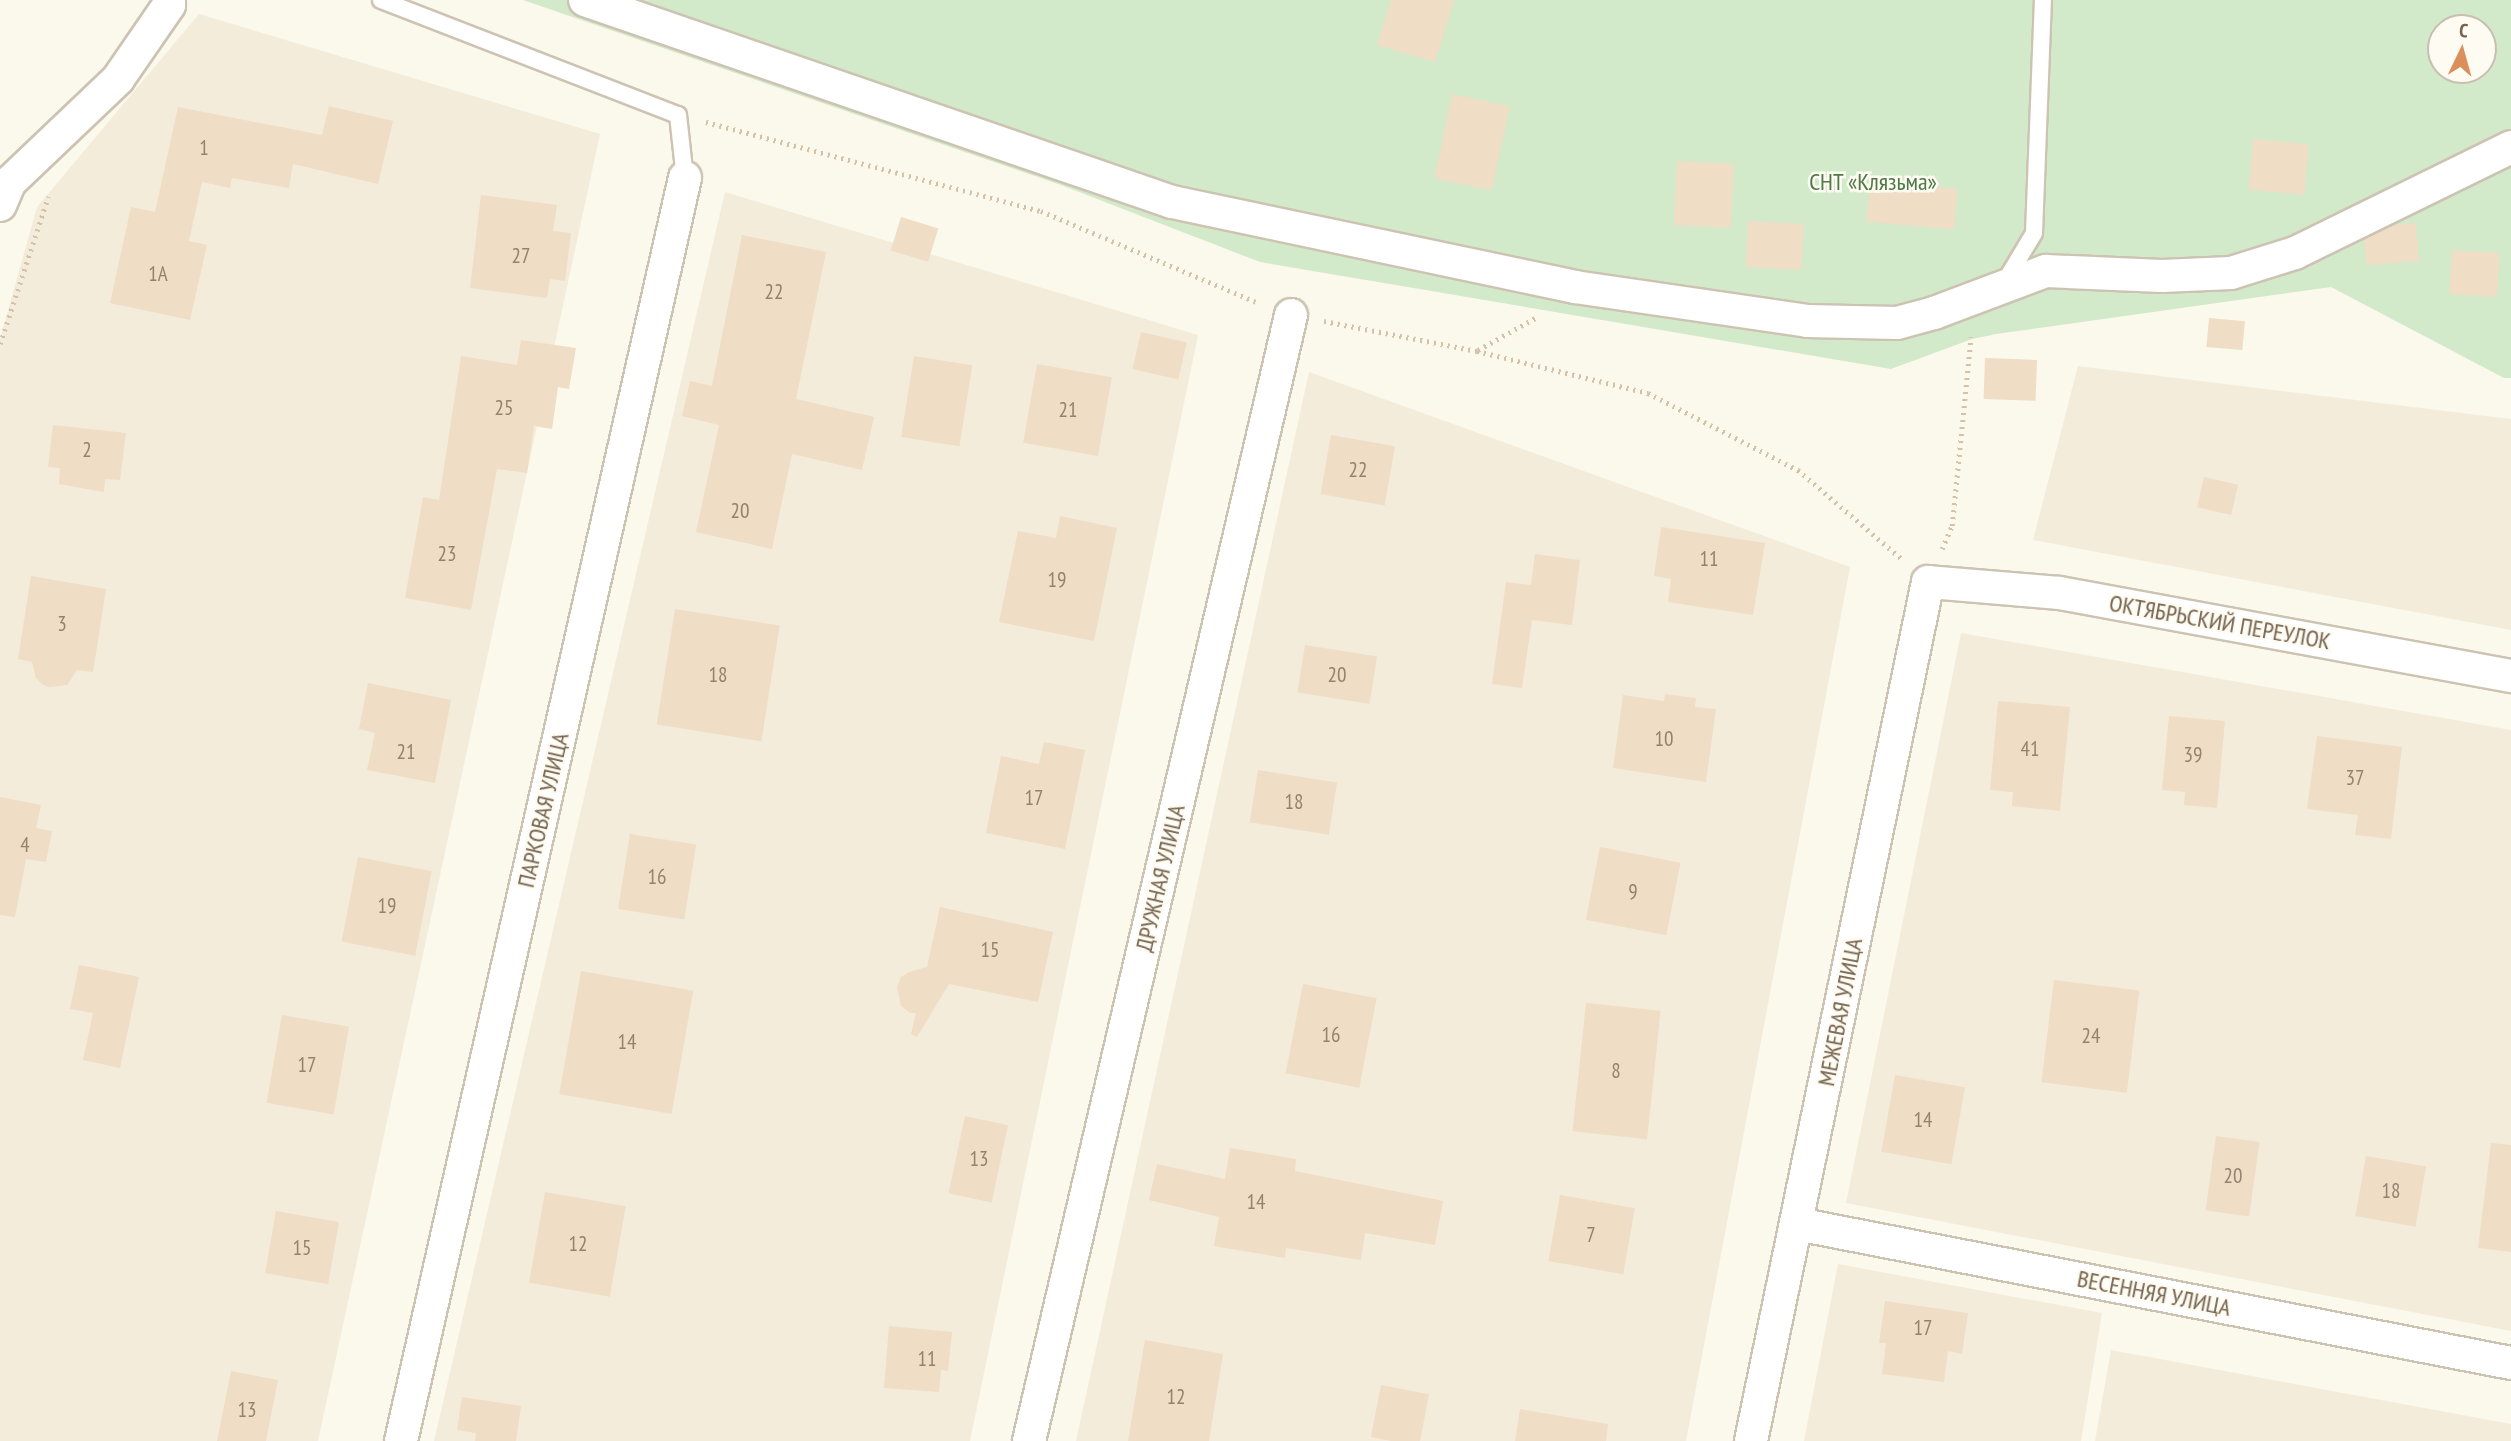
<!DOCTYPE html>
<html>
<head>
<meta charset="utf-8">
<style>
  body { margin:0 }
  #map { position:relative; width:2511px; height:1441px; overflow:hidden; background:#fbf8ec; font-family:"PT Sans Narrow",sans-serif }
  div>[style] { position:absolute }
  .residential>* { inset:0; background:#f3ecdb }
  .green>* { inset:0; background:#d2e9ca }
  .building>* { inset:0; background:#efddc5; transform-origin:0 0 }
  .path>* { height:4.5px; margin-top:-2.25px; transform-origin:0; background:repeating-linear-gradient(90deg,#d5c1a8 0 2px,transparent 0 7px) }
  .roads { filter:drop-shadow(2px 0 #cdc3b2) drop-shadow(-2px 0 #cdc3b2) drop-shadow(0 2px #cdc3b2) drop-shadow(0 -2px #cdc3b2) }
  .service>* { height:16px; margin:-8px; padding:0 8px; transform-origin:8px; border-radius:8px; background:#fff }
  .minor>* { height:32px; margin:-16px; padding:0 16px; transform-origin:16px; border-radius:16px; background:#fff }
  span { translate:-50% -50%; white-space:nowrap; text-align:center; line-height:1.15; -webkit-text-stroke:5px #fefbf2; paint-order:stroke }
  .number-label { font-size:21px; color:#94826d }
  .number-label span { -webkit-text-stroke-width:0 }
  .park-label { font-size:24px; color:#4e7a48 }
  .street-label { font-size:24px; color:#766450 }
  .north { position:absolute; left:2427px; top:14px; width:70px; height:70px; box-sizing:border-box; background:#fefbf2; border:2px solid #c8bfb1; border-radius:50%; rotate:5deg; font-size:19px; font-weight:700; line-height:28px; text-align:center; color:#766450 }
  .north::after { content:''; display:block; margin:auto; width:24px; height:32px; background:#dc8e5b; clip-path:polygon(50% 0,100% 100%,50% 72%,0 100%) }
</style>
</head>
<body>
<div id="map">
  <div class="residential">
    <i style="clip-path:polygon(199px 14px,600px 134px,318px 1441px,0 1441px,0 339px,37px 207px)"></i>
    <i style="clip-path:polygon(725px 192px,1198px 335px,970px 1441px,434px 1441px)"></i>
    <i style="clip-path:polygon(2078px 366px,2511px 419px,2511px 630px,2033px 540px)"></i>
    <i style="clip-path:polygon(1309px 372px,1850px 567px,1686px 1441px,1076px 1441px)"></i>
    <i style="clip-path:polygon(1961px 633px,2511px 730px,2511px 1331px,1846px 1203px)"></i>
    <i style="clip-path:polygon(1838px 1264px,2102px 1313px,2081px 1441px,1804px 1441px)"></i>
    <i style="clip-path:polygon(2111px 1350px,2511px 1424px,2511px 1441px,2095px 1441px)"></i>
  </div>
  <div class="green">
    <i style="clip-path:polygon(evenodd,523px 0,2511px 0,2511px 378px,2504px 378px,2331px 287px,1996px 334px,1972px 339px,1891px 369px,1260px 262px,1061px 185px,523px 0,2441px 28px,2483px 28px,2483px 70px,2441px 70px,2441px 28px)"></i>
  </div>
  <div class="building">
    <i style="clip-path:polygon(1391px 0,1454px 0,1435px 62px,1377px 45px)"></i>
    <i style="left:1452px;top:94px;width:59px;height:86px;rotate:12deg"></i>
    <i style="clip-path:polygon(329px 106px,393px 121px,378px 184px,293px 164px,289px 188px,232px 178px,230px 188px,202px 182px,189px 241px,207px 245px,190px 320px,110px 303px,131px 207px,155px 212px,178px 107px,322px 135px)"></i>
    <i style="left:2253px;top:139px;width:56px;height:51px;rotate:5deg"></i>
    <i style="left:1677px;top:161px;width:57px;height:64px;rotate:3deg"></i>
    <i style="left:1870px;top:181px;width:88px;height:41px;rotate:5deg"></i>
    <i style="clip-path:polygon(481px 195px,557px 205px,553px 231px,571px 233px,565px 281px,550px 279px,547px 298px,470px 288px)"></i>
    <i style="left:901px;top:217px;width:39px;height:35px;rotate:17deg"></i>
    <i style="left:1748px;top:221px;width:56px;height:46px;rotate:3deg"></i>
    <i style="clip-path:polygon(2416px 223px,2419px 261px,2366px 265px,2364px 240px,2393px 225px)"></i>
    <i style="clip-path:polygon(742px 235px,826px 252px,796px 399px,874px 417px,862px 470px,792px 454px,772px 549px,696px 532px,719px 425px,682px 416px,690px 381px,712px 386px)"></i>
    <i style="left:2452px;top:250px;width:48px;height:44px;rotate:4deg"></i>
    <i style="left:2209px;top:318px;width:36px;height:29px;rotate:5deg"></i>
    <i style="left:1141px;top:332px;width:47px;height:38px;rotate:13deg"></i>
    <i style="clip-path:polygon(521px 340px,576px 348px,569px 389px,558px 387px,552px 429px,534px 426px,527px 473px,497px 469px,471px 610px,405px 598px,423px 497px,439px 500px,461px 356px,517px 365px)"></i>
    <i style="left:914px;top:356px;width:59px;height:82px;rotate:9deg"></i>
    <i style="left:1985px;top:358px;width:52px;height:41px;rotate:2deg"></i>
    <i style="left:1037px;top:364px;width:76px;height:80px;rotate:10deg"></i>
    <i style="clip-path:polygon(53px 425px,126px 433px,120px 480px,105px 479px,104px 492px,59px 484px,60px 468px,48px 467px)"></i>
    <i style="left:1331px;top:435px;width:65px;height:60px;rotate:10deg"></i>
    <i style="left:2204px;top:477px;width:35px;height:31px;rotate:13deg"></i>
    <i style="clip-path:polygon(1060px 516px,1117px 528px,1094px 641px,999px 622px,1018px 531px,1056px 538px)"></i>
    <i style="clip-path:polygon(1661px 527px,1765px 543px,1753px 615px,1668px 602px,1671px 579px,1654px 576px)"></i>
    <i style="clip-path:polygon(1535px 554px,1580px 560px,1572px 625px,1532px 620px,1522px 688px,1492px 684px,1506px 582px,1531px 585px)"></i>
    <i style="clip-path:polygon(31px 576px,106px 589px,93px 672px,77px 670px,67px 685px,49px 687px,42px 684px,36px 678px,32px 662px,18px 659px)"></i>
    <i style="left:675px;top:609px;width:106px;height:117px;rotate:9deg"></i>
    <i style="left:1305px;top:645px;width:73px;height:48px;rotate:9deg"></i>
    <i style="clip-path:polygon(368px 683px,451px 700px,435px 783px,367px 770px,375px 733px,359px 729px)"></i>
    <i style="clip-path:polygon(1665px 694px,1696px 698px,1695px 707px,1716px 709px,1706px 782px,1613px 768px,1623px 695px,1664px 701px)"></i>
    <i style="clip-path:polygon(1998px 701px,2070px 707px,2060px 811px,2012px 806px,2013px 792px,1990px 790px)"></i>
    <i style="clip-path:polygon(2169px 716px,2225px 721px,2217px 808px,2184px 805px,2185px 792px,2162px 790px)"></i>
    <i style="clip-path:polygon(2317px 736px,2402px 747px,2391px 839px,2355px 835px,2358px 815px,2307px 809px)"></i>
    <i style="clip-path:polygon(1044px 742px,1085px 750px,1065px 849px,986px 833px,1001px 756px,1039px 764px)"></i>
    <i style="left:1258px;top:770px;width:80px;height:53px;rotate:9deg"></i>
    <i style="clip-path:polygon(0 797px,41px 805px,36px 828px,52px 831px,46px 862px,26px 859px,15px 917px,0 915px)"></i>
    <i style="left:630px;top:834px;width:67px;height:76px;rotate:9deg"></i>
    <i style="left:1600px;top:847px;width:82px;height:74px;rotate:11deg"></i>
    <i style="left:358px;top:857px;width:75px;height:86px;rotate:11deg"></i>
    <i style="clip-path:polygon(940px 907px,1053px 932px,1038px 1002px,949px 984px,917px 1037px,911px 1034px,916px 1013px,910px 1013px,901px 1006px,897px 987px,901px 977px,909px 972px,927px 967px)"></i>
    <i style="clip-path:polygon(79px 965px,139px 977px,120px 1068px,83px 1060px,93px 1013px,70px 1009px)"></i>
    <i style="left:581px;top:971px;width:114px;height:125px;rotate:10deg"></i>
    <i style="left:2054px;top:980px;width:86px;height:103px;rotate:7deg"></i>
    <i style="left:1303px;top:984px;width:75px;height:91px;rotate:11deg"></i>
    <i style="left:1586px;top:1003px;width:75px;height:129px;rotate:6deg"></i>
    <i style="left:282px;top:1015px;width:68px;height:89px;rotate:10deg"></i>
    <i style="left:1895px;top:1075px;width:71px;height:78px;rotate:10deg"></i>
    <i style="left:965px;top:1116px;width:44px;height:79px;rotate:12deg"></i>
    <i style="left:2216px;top:1136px;width:44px;height:75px;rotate:8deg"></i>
    <i style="clip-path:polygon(2491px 1143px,2511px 1145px,2511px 1252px,2478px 1248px)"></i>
    <i style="clip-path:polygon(1230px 1148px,1296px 1159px,1295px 1171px,1443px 1201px,1435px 1245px,1365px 1233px,1361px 1260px,1286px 1248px,1285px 1258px,1214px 1246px,1219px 1217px,1149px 1200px,1157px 1164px,1225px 1179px)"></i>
    <i style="left:2366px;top:1156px;width:61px;height:61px;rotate:10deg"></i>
    <i style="left:545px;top:1192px;width:82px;height:92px;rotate:10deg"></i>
    <i style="left:1560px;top:1195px;width:76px;height:67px;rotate:10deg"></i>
    <i style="left:276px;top:1211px;width:64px;height:63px;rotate:10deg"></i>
    <i style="clip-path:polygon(1885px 1301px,1968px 1313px,1962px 1354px,1948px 1351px,1944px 1382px,1882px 1374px,1886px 1343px,1879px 1343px)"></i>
    <i style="clip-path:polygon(889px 1326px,952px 1332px,948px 1371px,941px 1370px,939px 1392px,884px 1388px)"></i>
    <i style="clip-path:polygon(1145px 1340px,1223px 1354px,1209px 1441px,1128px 1441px)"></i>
    <i style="clip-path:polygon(231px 1371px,278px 1380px,266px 1441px,217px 1441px)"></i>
    <i style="left:1381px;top:1385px;width:49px;height:53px;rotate:11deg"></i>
    <i style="clip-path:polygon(462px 1397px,521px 1406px,516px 1441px,475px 1441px,476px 1433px,457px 1430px)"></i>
    <i style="clip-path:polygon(1520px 1409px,1608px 1424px,1606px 1441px,1515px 1441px)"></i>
  </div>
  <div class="path">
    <i style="left:706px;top:122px;width:347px;rotate:14.9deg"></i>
    <i style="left:1041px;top:211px;width:237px;rotate:22.9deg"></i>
    <i style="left:1324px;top:321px;width:156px;rotate:11.1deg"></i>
    <i style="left:1477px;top:351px;width:176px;rotate:13.8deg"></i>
    <i style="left:1648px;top:393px;width:169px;rotate:27.2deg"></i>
    <i style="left:1798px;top:470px;width:138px;rotate:40.6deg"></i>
    <i style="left:0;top:344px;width:155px;rotate:-71.9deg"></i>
    <i style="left:1478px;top:350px;width:68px;rotate:-29.2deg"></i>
    <i style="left:1942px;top:549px;width:25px;rotate:-67deg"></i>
    <i style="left:1952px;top:526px;width:190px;rotate:-84.3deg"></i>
  </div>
  <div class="roads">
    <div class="service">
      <i style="left:381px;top:0;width:318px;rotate:21.2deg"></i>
      <i style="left:678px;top:115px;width:63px;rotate:83.7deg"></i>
      <i style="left:2004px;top:283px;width:58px;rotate:-59deg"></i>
      <i style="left:2034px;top:233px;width:233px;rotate:-87.8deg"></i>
    </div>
    <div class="minor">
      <i style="left:585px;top:0;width:621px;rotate:18.99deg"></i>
      <i style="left:1172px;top:202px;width:412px;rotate:11.9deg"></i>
      <i style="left:1575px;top:287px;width:234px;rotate:8.3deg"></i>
      <i style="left:1807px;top:321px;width:90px;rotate:1.3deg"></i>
      <i style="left:1897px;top:323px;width:38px;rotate:-15deg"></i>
      <i style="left:1934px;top:313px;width:120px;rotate:-20.6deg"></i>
      <i style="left:2046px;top:271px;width:116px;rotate:2.5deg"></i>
      <i style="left:2162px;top:276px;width:69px;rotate:-2.5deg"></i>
      <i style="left:2231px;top:273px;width:67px;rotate:-17.4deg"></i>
      <i style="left:2295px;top:253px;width:241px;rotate:-26.1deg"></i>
      <i style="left:0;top:205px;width:25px;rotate:-67deg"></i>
      <i style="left:10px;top:182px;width:149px;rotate:-43.6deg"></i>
      <i style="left:118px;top:79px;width:90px;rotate:-55.4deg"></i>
      <i style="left:169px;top:5px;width:5px;rotate:-90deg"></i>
      <i style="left:1797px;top:1224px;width:727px;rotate:11.02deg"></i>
      <i style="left:401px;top:1441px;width:1295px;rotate:-77.33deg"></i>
      <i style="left:1029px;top:1441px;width:1156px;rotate:-76.9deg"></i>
      <i style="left:1751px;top:1441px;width:877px;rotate:-78.36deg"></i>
      <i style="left:1928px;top:582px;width:131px;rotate:4.8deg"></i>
      <i style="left:2059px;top:593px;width:460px;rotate:10.4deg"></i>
    </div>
  </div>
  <div class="number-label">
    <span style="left:204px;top:148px">1</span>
    <span style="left:521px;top:256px">27</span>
    <span style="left:158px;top:274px">1А</span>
    <span style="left:774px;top:292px">22</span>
    <span style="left:504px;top:408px">25</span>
    <span style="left:1068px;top:410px">21</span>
    <span style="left:87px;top:450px">2</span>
    <span style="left:1358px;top:470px">22</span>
    <span style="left:740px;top:511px">20</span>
    <span style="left:447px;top:554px">23</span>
    <span style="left:1709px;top:559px">11</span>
    <span style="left:1057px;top:580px">19</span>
    <span style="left:62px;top:624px">3</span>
    <span style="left:718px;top:675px">18</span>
    <span style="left:1337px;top:675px">20</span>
    <span style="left:1664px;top:739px">10</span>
    <span style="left:2030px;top:749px">41</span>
    <span style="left:406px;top:752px">21</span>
    <span style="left:2193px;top:755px">39</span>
    <span style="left:2355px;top:778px">37</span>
    <span style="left:1034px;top:798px">17</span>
    <span style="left:1294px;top:802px">18</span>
    <span style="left:25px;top:845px">4</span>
    <span style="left:657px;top:877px">16</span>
    <span style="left:1633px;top:892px">9</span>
    <span style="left:387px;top:906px">19</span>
    <span style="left:990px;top:950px">15</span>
    <span style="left:1331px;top:1035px">16</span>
    <span style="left:2091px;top:1036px">24</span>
    <span style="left:627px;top:1042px">14</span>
    <span style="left:307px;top:1065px">17</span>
    <span style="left:1616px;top:1071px">8</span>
    <span style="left:1923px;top:1120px">14</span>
    <span style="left:979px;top:1159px">13</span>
    <span style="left:2233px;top:1176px">20</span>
    <span style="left:2391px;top:1191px">18</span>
    <span style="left:1256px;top:1202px">14</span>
    <span style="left:1591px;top:1235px">7</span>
    <span style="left:578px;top:1244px">12</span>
    <span style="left:302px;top:1248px">15</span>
    <span style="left:1923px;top:1328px">17</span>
    <span style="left:927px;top:1359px">11</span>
    <span style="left:1176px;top:1397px">12</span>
    <span style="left:247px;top:1410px">13</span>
  </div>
  <div class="park-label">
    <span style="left:1873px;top:182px">СНТ «Клязьма»</span>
  </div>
  <div class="street-label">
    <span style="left:2220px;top:622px;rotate:10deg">ОКТЯБРЬСКИЙ ПЕРЕУЛОК</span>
    <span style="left:543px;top:810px;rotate:-77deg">ПАРКОВАЯ УЛИЦА</span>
    <span style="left:1160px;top:878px;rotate:-77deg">ДРУЖНАЯ УЛИЦА</span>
    <span style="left:1840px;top:1012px;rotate:-79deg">МЕЖЕВАЯ УЛИЦА</span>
    <span style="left:2154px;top:1293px;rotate:11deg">ВЕСЕННЯЯ УЛИЦА</span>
  </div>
  <div class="north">С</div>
</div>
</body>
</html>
